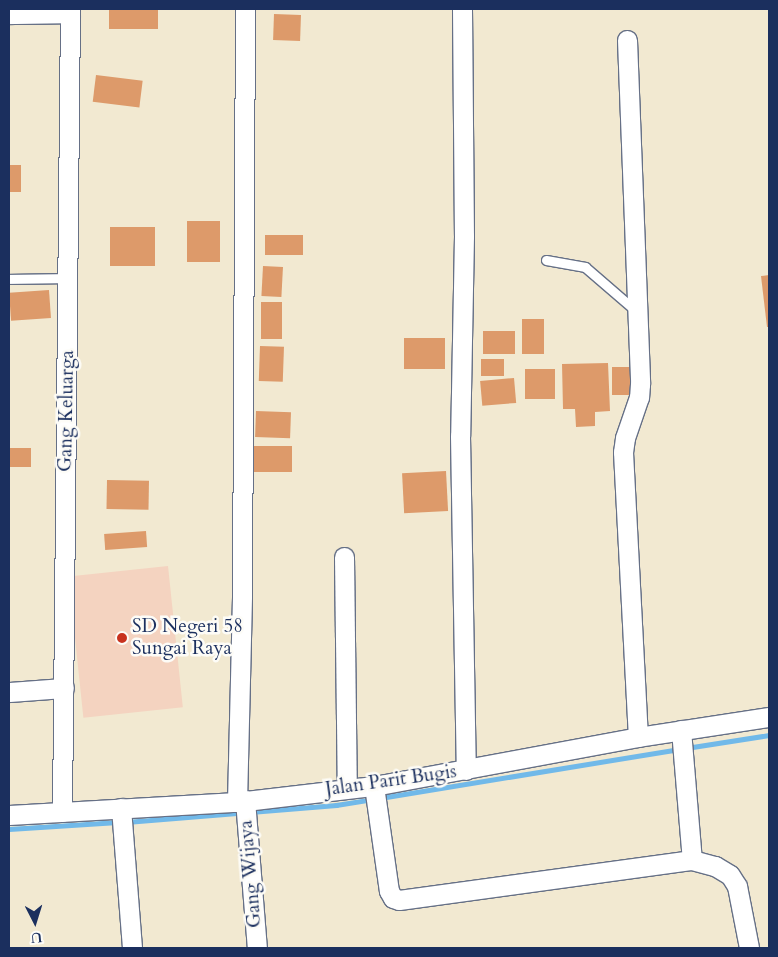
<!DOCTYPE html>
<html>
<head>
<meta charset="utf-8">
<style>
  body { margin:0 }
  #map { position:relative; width:778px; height:957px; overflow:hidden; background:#f2e9d1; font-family:Cardo,serif }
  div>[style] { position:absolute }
  .built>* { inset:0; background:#f4d3c0; transform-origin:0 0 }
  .stream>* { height:5px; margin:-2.5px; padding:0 2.5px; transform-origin:2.5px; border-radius:2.5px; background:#71b9e9 }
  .building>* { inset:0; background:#dd9a6a; transform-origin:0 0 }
  .roads { filter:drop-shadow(1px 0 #667086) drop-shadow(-1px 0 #667086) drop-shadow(0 1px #667086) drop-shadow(0 -1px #667086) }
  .lane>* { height:9px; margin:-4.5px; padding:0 4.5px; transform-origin:4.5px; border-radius:4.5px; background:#fff }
  .street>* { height:19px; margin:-9.5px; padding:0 9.5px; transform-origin:9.5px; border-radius:9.5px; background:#fff }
  .dots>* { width:14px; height:14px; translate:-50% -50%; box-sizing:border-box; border:2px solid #fdfcf7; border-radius:50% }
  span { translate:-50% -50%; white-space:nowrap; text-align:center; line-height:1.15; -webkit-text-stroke:5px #fdfcf7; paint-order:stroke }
  .street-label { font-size:19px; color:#1b2f5e }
  .poi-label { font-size:19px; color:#1b2f5e }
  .left { translate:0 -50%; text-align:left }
  .frame { position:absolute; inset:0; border:10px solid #1b2f5e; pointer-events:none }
  .north { position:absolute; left:10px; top:897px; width:50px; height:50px; -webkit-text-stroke:4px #fdfcf7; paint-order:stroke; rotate:175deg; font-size:14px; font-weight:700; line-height:20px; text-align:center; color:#1b2f5e }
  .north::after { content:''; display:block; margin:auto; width:18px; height:22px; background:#1b2f5e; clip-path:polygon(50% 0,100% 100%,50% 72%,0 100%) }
</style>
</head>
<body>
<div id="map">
  <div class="built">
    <i style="left:168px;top:566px;width:142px;height:100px;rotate:84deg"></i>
  </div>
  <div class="stream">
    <i style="left:686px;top:748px;width:84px;rotate:-8.9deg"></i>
    <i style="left:380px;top:798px;width:302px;rotate:-9.3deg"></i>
    <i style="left:126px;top:822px;width:211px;rotate:-4.6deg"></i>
    <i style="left:336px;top:805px;width:36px;rotate:-9deg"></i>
    <i style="left:9px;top:829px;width:109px;rotate:-3.7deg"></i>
  </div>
  <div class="building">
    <i style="left:109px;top:9px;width:49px;height:20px"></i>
    <i style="left:274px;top:14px;width:27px;height:26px;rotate:2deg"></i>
    <i style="left:96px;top:75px;width:47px;height:27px;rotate:7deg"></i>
    <i style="left:9px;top:165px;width:12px;height:27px"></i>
    <i style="left:187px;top:221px;width:33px;height:41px"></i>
    <i style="left:155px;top:227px;width:39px;height:45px;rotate:90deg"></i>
    <i style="left:265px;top:235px;width:38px;height:20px"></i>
    <i style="left:263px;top:266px;width:20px;height:30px;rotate:3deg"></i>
    <i style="clip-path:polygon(769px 275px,769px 327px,767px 327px,761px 276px)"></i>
    <i style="left:49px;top:290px;width:28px;height:40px;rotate:86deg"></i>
    <i style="left:261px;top:302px;width:21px;height:37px"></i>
    <i style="left:522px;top:319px;width:22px;height:35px"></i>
    <i style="left:483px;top:331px;width:32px;height:23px"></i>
    <i style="left:404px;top:338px;width:41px;height:31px"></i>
    <i style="left:260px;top:346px;width:24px;height:35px;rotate:2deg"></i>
    <i style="left:504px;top:359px;width:17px;height:23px;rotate:90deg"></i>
    <i style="clip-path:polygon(608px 363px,610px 411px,595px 412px,595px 426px,576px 427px,575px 409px,563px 409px,562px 364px)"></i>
    <i style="left:612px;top:367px;width:21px;height:28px"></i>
    <i style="left:525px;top:369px;width:30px;height:30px"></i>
    <i style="left:514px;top:378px;width:25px;height:34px;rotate:85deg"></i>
    <i style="left:256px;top:411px;width:35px;height:26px;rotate:2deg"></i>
    <i style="left:251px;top:446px;width:41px;height:26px"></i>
    <i style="left:31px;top:448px;width:19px;height:21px;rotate:90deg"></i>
    <i style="left:446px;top:471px;width:40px;height:44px;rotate:87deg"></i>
    <i style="left:107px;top:480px;width:42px;height:29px;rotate:1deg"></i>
    <i style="left:146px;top:531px;width:16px;height:42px;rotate:86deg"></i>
  </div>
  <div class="roads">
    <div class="lane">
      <i style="left:546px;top:260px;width:40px;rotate:10deg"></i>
      <i style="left:585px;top:267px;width:66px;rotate:40.7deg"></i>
      <i style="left:9px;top:279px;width:59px;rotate:-1deg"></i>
    </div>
    <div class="street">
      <i style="left:462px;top:9px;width:227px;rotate:89.5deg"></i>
      <i style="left:464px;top:236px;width:200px;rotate:91.1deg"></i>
      <i style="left:460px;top:436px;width:334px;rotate:89deg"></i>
      <i style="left:9px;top:14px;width:61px;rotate:-0.9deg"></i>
      <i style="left:627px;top:40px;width:344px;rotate:87.8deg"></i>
      <i style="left:640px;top:384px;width:13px;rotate:94deg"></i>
      <i style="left:639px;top:397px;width:43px;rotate:108.9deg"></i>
      <i style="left:625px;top:438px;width:14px;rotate:98deg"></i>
      <i style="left:623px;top:452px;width:285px;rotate:87deg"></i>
      <i style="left:344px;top:557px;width:231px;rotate:89.3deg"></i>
      <i style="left:9px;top:692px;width:55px;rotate:-4.2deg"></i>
      <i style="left:681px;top:730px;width:130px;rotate:85.2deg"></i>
      <i style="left:374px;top:786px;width:106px;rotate:81.9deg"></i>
      <i style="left:389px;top:891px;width:8px;rotate:60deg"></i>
      <i style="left:393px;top:898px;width:6px;rotate:18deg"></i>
      <i style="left:399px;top:900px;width:296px;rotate:-7.8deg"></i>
      <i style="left:692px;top:860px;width:24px;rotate:15deg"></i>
      <i style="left:715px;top:866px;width:17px;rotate:31deg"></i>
      <i style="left:730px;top:875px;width:13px;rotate:58deg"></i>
      <i style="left:737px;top:886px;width:63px;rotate:79deg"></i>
      <i style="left:245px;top:800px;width:148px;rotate:85.4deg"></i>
      <i style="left:237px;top:802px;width:206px;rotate:-88.6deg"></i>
      <i style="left:242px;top:596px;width:587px;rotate:-89.71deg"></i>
      <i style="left:121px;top:808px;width:140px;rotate:85.5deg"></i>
      <i style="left:62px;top:812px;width:803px;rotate:-89.43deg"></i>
      <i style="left:9px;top:815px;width:228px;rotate:-3.3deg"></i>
      <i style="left:237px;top:802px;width:138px;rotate:-6.7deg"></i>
      <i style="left:374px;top:786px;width:269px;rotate:-10.5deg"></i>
      <i style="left:638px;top:737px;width:133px;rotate:-8.7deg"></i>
    </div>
  </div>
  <div class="dots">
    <i style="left:122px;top:638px;background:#c8321e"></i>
  </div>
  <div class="street-label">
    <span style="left:67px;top:411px;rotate:-89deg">Gang Keluarga</span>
    <span style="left:391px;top:781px;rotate:-8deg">Jalan Parit Bugis</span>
    <span style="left:251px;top:874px;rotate:-95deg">Gang Wijaya</span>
  </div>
  <div class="poi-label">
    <span class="left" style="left:132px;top:638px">SD Negeri 58<br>Sungai Raya</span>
  </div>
  <div class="frame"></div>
  <div class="north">U</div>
</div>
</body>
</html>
